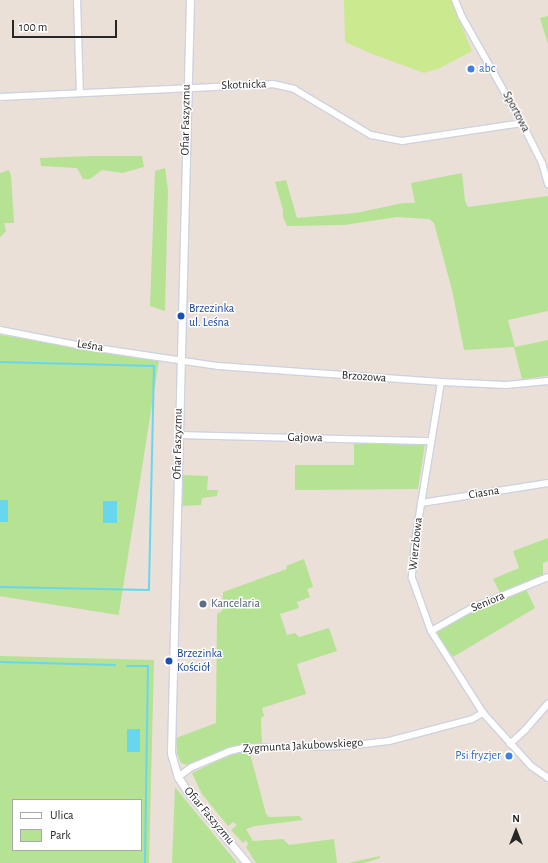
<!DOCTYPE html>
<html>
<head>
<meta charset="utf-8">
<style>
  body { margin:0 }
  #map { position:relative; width:548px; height:863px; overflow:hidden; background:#eae0d8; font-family:"Alegreya Sans",sans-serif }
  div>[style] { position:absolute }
  .green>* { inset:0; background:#b5e293; transform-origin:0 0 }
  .pitch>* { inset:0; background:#cbe98e }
  .water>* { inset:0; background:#68d7ee; transform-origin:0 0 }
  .stream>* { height:2px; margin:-1px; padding:0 1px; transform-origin:1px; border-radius:1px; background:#68d7ee }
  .roads { filter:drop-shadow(1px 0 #cdd2e0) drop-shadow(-1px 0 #cdd2e0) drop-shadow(0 1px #cdd2e0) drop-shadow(0 -1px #cdd2e0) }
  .minor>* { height:6px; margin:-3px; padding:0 3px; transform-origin:3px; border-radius:3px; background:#fff }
  .tertiary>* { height:7px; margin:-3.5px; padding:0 3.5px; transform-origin:3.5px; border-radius:3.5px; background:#fff }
  .dots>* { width:11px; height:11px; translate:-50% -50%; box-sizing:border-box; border:2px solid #fff; border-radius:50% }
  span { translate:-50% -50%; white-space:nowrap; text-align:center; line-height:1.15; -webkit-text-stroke:3px #fff; paint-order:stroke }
  .shop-label { font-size:12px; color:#366cbe }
  .left { translate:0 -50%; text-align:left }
  .right { translate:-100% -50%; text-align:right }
  .street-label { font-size:12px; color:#272727 }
  .transit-label { font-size:12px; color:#164399 }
  .service-label { font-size:12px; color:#4e5e75 }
  .legend { position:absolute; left:12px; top:799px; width:130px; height:52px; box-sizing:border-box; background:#fff; border:1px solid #a9a9a9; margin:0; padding:5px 7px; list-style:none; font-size:12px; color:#272727 }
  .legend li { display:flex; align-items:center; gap:8px; height:20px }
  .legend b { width:20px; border:1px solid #a9a9a9 }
  .north { position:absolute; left:496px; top:811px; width:40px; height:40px; -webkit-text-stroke:3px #fff; paint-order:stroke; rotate:0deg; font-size:11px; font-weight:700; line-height:16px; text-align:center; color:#272727 }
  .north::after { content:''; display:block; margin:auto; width:14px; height:18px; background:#272727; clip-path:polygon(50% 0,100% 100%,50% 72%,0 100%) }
  .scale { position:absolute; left:12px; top:20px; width:105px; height:18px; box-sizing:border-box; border:2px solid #272727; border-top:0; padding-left:5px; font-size:12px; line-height:14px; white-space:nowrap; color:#272727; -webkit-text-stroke:3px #fff; paint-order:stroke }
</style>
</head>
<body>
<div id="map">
  <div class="green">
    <i style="clip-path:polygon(548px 16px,548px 44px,540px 18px)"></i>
    <i style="clip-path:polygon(91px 156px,142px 156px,144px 167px,122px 173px,102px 170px,90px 179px,83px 179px,77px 168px,41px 166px,40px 158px)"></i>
    <i style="clip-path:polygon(165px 168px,168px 190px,165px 311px,150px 306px,155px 171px)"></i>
    <i style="clip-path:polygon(9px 170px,11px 176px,14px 223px,4px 223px,6px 231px,0 237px,0 173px)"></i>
    <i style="clip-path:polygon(462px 173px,465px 201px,468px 207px,548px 196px,548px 311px,508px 320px,515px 347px,548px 340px,548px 376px,522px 379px,514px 347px,464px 350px,452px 290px,434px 223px,429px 219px,397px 217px,344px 225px,287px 226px,283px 217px,283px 210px,275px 182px,286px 180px,297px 218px,308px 217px,356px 213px,403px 203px,415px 203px,411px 183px)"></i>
    <i style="left:0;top:335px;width:161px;height:258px;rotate:9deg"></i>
    <i style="clip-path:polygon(354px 442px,425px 444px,418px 489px,295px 490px,295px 465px,354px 465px)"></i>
    <i style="clip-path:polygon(183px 475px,208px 476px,207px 490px,218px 490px,217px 496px,202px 498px,201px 505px,182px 506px)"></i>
    <i style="clip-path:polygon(548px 538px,548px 561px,543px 563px,543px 577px,500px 593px,493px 579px,519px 568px,513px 551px)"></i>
    <i style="clip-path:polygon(304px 559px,313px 587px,307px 589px,310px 597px,297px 602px,299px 608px,280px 614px,287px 635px,295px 633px,299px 637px,329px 628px,337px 651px,297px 664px,306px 694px,262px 708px,264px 716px,261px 718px,261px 724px,262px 744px,250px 746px,190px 766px,181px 763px,177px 753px,176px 738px,216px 723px,217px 614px,222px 611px,223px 592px,287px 569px,286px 566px)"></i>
    <i style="clip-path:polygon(526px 589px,535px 608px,453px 657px,436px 635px,439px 630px,468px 613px)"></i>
    <i style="clip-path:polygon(evenodd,0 656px,154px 660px,149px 863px,0 863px,0 656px,13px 800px,141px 800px,141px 850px,13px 850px,13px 800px)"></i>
    <i style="clip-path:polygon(249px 750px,266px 814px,269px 817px,299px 816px,303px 820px,255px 826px,246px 829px,253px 841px,283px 839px,289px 845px,334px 839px,337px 863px,256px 863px,246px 847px,248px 844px,246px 840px,243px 843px,231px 830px,237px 825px,233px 822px,228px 826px,202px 794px,192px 773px,230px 755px)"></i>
    <i style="clip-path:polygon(175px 787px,237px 863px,172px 863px)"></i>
    <i style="clip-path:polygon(380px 856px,380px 858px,364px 863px,348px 863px)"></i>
  </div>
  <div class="pitch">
    <i style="clip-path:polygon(344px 0,451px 0,472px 51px,440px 68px,424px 73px,370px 53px,345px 42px)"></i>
  </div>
  <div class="water">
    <i style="left:0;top:500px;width:8px;height:22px"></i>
    <i style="left:103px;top:501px;width:14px;height:22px"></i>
    <i style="left:127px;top:729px;width:13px;height:23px"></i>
  </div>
  <div class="stream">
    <i style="left:0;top:362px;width:154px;rotate:1.5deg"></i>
    <i style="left:154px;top:366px;width:224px;rotate:91.3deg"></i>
    <i style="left:149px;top:590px;width:149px;rotate:-178.8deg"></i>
    <i style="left:0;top:662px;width:115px;rotate:1.5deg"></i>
    <i style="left:127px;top:666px;width:21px"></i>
    <i style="left:148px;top:666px;width:197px;rotate:90.9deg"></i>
  </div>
  <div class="roads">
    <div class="minor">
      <i style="left:77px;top:0;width:93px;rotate:88.2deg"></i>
      <i style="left:455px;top:0;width:18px;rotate:68deg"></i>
      <i style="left:462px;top:17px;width:122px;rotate:60.5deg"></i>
      <i style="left:522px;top:123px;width:45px;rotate:63.4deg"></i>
      <i style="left:542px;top:163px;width:22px;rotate:74deg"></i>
      <i style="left:0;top:97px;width:273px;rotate:-2.7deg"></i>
      <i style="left:273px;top:84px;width:22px;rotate:13deg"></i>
      <i style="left:294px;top:89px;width:90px;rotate:30.9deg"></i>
      <i style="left:371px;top:135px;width:32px;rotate:11deg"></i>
      <i style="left:402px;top:141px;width:121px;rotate:-8.5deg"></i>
      <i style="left:0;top:330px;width:78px;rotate:11deg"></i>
      <i style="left:77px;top:345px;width:143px;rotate:8.5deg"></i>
      <i style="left:218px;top:366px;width:224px;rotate:4.1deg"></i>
      <i style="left:441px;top:382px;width:65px;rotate:2.6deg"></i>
      <i style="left:506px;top:385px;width:42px;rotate:-5.4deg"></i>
      <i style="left:441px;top:382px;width:160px;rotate:99.3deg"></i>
      <i style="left:415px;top:540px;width:38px;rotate:95deg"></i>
      <i style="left:412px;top:578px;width:56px;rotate:70.3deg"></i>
      <i style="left:431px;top:631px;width:97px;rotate:57.6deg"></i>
      <i style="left:483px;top:713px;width:72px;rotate:47.8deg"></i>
      <i style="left:531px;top:766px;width:21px;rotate:35deg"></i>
      <i style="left:179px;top:435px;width:252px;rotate:1.4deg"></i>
      <i style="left:421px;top:503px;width:129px;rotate:-8.9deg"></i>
      <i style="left:431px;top:631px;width:45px;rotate:-29.4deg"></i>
      <i style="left:470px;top:609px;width:84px;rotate:-22.3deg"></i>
      <i style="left:510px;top:744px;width:21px;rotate:-43deg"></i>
      <i style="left:525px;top:730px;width:35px;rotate:-49deg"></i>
      <i style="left:178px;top:777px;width:17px;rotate:-36deg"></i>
      <i style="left:192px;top:767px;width:41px;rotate:-22.8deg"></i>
      <i style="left:230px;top:751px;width:13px;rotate:-13deg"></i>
      <i style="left:243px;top:748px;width:104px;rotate:-1.1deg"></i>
      <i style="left:347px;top:746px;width:42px;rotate:-6.8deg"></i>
      <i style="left:389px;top:741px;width:86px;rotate:-14.8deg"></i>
      <i style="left:472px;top:719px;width:13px;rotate:-29deg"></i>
    </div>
    <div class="tertiary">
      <i style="left:190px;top:0;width:753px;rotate:91.45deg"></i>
      <i style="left:171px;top:753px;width:25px;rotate:74deg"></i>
      <i style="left:178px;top:777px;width:17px;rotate:57deg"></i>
      <i style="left:187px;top:791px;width:94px;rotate:50.2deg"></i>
    </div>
  </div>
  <div class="dots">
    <i style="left:471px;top:69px;background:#3f7fe0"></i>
    <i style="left:181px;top:316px;background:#1a4fb4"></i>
    <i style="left:203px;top:604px;background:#5c6f8a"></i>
    <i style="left:169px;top:661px;background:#1a4fb4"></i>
    <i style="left:509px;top:756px;background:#3f7fe0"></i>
  </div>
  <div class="shop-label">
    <span class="left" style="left:479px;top:69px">abc</span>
    <span class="right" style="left:501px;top:756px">Psi fryzjer</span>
  </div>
  <div class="street-label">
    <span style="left:244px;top:85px;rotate:-2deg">Skotnicka</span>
    <span style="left:516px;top:112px;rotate:62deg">Sportowa</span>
    <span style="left:186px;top:120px;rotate:-89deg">Ofiar Faszyzmu</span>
    <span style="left:90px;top:346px;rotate:9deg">Leśna</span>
    <span style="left:364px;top:377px;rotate:4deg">Brzozowa</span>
    <span style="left:305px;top:438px;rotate:1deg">Gajowa</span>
    <span style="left:178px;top:444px;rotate:-89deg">Ofiar Faszyzmu</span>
    <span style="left:484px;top:493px;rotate:-9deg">Ciasna</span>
    <span style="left:416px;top:544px;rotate:-84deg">Wierzbowa</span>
    <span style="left:488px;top:602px;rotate:-23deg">Seniora</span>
    <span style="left:303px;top:746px;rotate:-3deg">Zygmunta Jakubowskiego</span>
    <span style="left:209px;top:816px;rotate:50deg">Ofiar Faszyzmu</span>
  </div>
  <div class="transit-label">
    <span class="left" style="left:189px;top:316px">Brzezinka<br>ul. Leśna</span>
    <span class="left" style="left:177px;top:661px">Brzezinka<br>Kościół</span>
  </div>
  <div class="service-label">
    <span class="left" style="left:211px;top:604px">Kancelaria</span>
  </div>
  <ul class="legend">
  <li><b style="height:5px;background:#fff"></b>Ulica</li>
  <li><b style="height:11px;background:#b5e293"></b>Park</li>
  </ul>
  <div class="north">N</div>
  <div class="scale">100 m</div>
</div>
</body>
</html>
